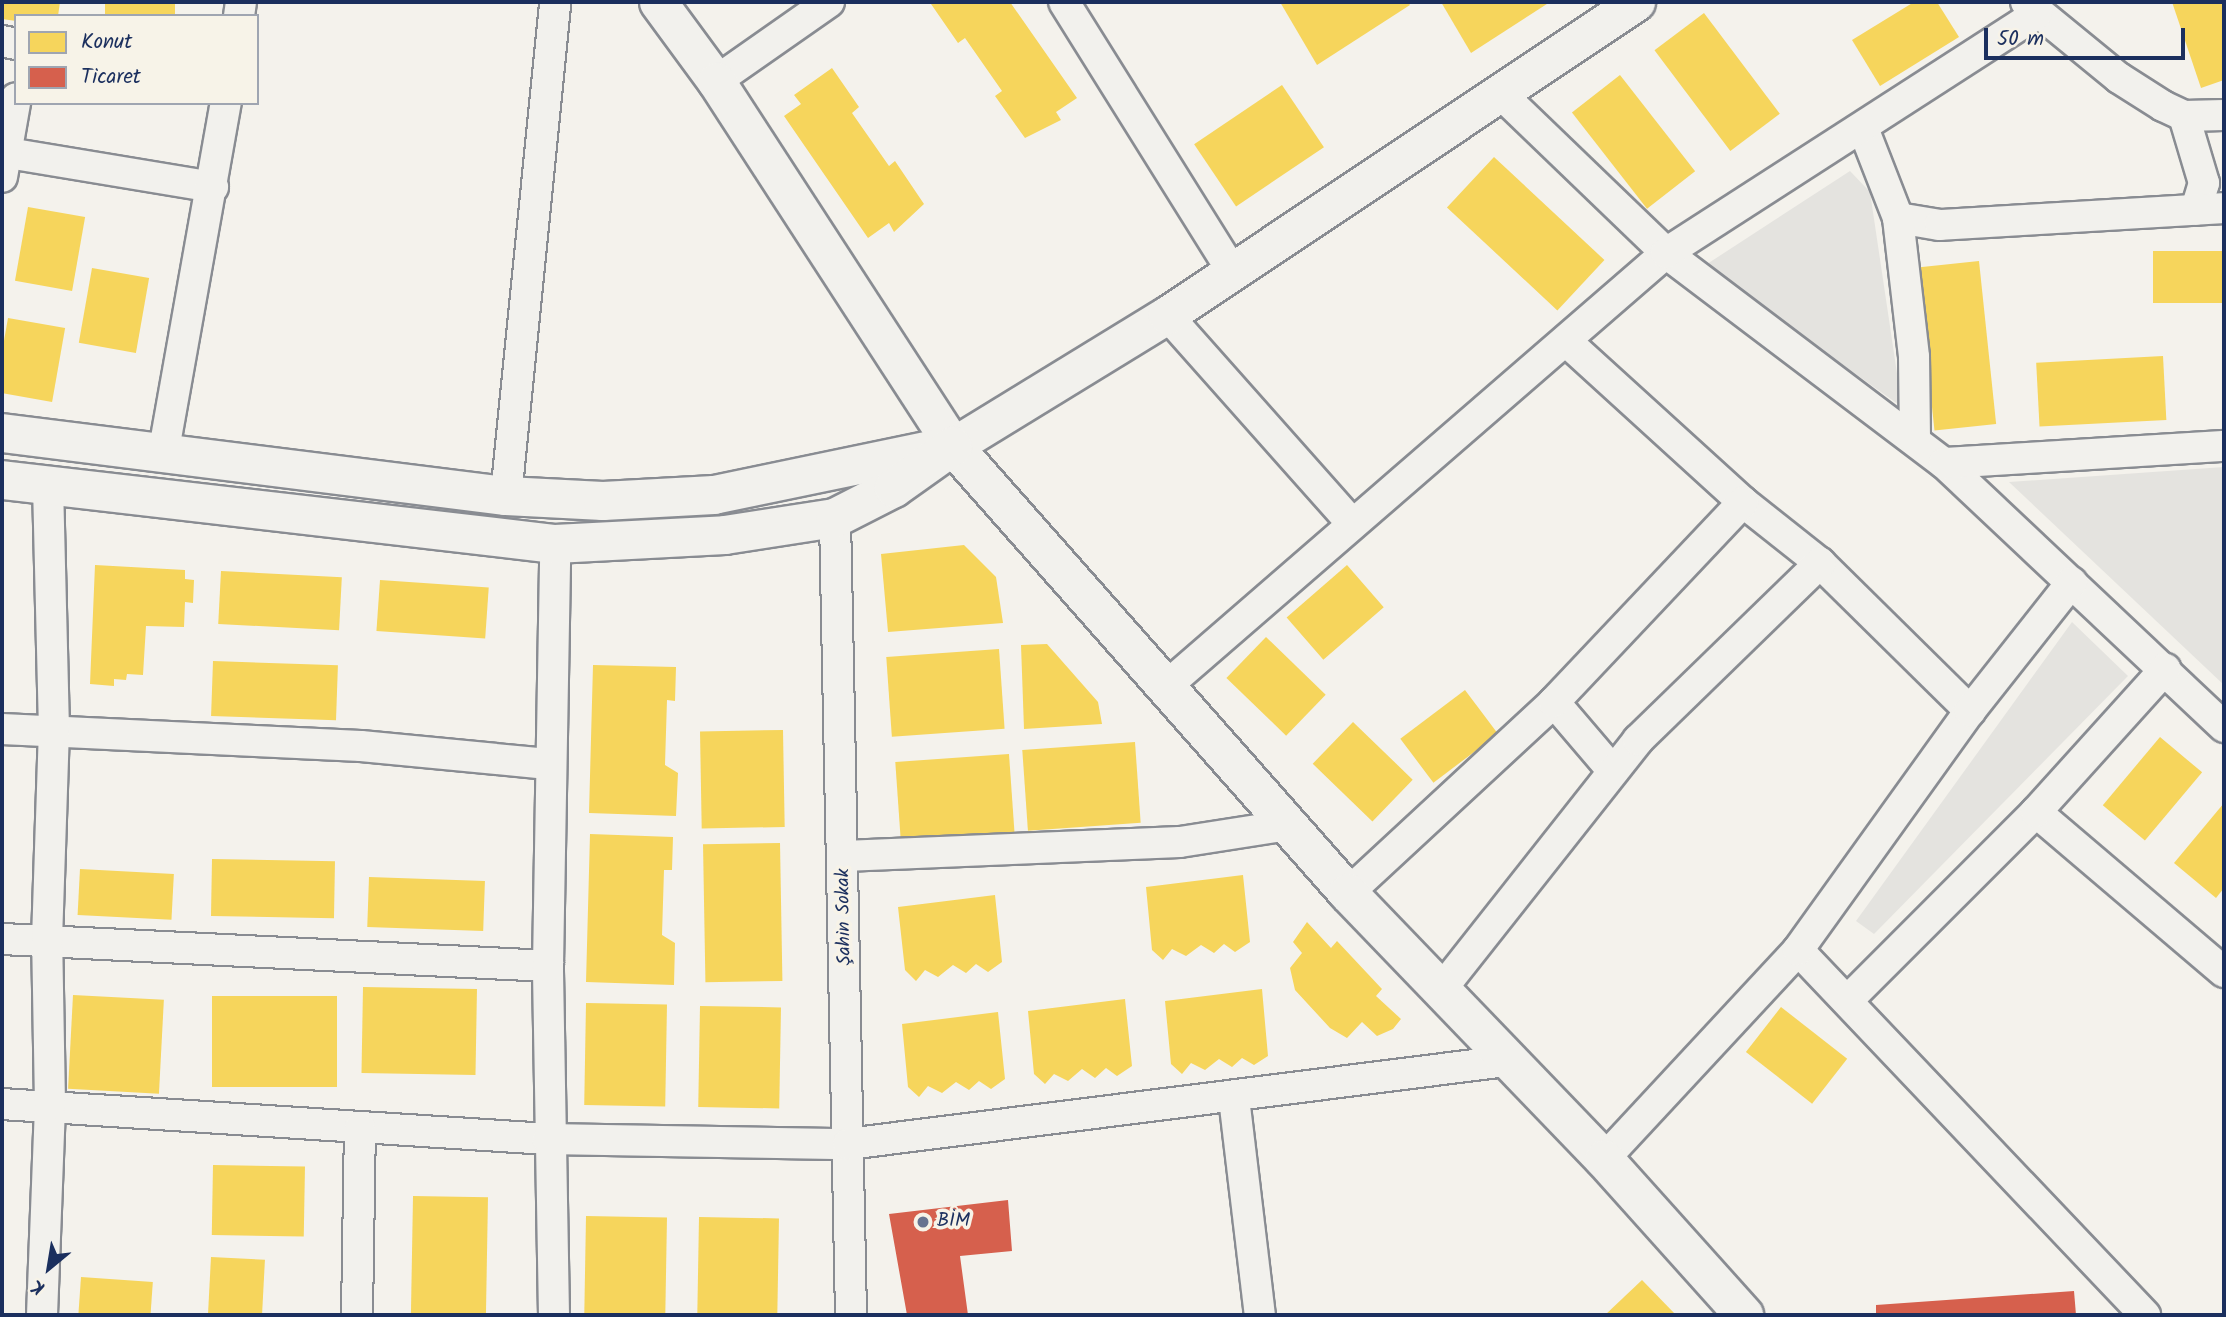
<!DOCTYPE html>
<html>
<head>
<meta charset="utf-8">
<style>
  body { margin:0 }
  #map { position:relative; width:2226px; height:1317px; overflow:hidden; background:#f4f2ec; font-family:Kalam,sans-serif }
  div>[style] { position:absolute }
  .built>* { inset:0; background:#e4e3df }
  .homes>* { inset:0; background:#f6d55c; transform-origin:0 0 }
  .shops>* { inset:0; background:#d6604d }
  .roads { filter:drop-shadow(2px 0 #898c92) drop-shadow(-2px 0 #898c92) drop-shadow(0 2px #898c92) drop-shadow(0 -2px #898c92) }
  .minor>* { height:30px; margin:-15px; padding:0 15px; transform-origin:15px; border-radius:15px; background:#f2f1ed }
  .tertiary>* { height:37px; margin:-18.5px; padding:0 18.5px; transform-origin:18.5px; border-radius:18.5px; background:#f2f1ed }
  .secondary>* { height:38px; margin:-19px; padding:0 19px; transform-origin:19px; border-radius:19px; background:#f2f1ed }
  .dots>* { width:19px; height:19px; translate:-50% -50%; box-sizing:border-box; border:4px solid #f7f3e8; border-radius:50% }
  span { translate:-50% -50%; white-space:nowrap; text-align:center; line-height:1.15; -webkit-text-stroke:7px #f7f3e8; paint-order:stroke }
  .street-label { font-size:19px; color:#1b2f5e }
  .poi-label { font-size:19px; color:#1b2f5e }
  .left { translate:0 -50%; text-align:left }
  .frame { position:absolute; inset:0; border:4px solid #1b2f5e; pointer-events:none }
  .legend { position:absolute; left:14px; top:14px; width:245px; height:91px; box-sizing:border-box; background:#f7f3e8; border:2px solid #9fa5b1; margin:0; padding:9px 12px; list-style:none; font-size:21px; color:#1b2f5e }
  .legend li { display:flex; align-items:center; gap:14px; height:35px }
  .legend b { width:35px; border:2px solid #9fa5b1 }
  .north { position:absolute; left:14px; top:1233px; width:70px; height:70px; -webkit-text-stroke:5px #f7f3e8; paint-order:stroke; rotate:210deg; font-size:19px; font-weight:700; line-height:28px; text-align:center; color:#1b2f5e }
  .north::after { content:''; display:block; margin:auto; width:24px; height:32px; background:#1b2f5e; clip-path:polygon(50% 0,100% 100%,50% 72%,0 100%) }
  .scale { position:absolute; left:1984px; top:28px; width:201px; height:32px; box-sizing:border-box; border:4px solid #1b2f5e; border-top:0; padding-left:9px; font-size:21px; line-height:24px; white-space:nowrap; color:#1b2f5e; -webkit-text-stroke:5px #f7f3e8; paint-order:stroke }
</style>
</head>
<body>
<div id="map">
  <div class="built">
    <i style="clip-path:polygon(1850px 171px,1870px 192px,1902px 407px,1704px 266px)"></i>
    <i style="clip-path:polygon(2224px 467px,2224px 685px,2009px 482px)"></i>
    <i style="clip-path:polygon(2072px 622px,2128px 676px,1874px 934px,1856px 921px)"></i>
  </div>
  <div class="homes">
    <i style="clip-path:polygon(2px 2px,60px 2px,58px 16px,16px 16px,16px 21px,2px 19px)"></i>
    <i style="left:105px;top:2px;width:70px;height:14px"></i>
    <i style="clip-path:polygon(934px 2px,1010px 2px,1077px 98px,1056px 112px,1061px 120px,1025px 138px,995px 96px,1002px 91px,965px 38px,958px 43px,931px 4px)"></i>
    <i style="clip-path:polygon(1280px 2px,1408px 2px,1410px 5px,1317px 65px)"></i>
    <i style="clip-path:polygon(1441px 2px,1550px 2px,1471px 53px)"></i>
    <i style="clip-path:polygon(1914px 2px,1937px 2px,1959px 37px,1880px 86px,1852px 40px)"></i>
    <i style="clip-path:polygon(2172px 2px,2224px 2px,2224px 80px,2201px 88px)"></i>
    <i style="left:1704px;top:13px;width:126px;height:62px;rotate:53deg"></i>
    <i style="clip-path:polygon(832px 68px,859px 107px,852px 113px,889px 166px,895px 161px,924px 204px,894px 232px,889px 223px,868px 238px,784px 116px,801px 104px,794px 95px)"></i>
    <i style="left:1620px;top:75px;width:122px;height:61px;rotate:52deg"></i>
    <i style="left:1282px;top:85px;width:75px;height:106px;rotate:56deg"></i>
    <i style="left:1494px;top:157px;width:151px;height:69px;rotate:43deg"></i>
    <i style="left:28px;top:207px;width:58px;height:75px;rotate:10deg"></i>
    <i style="left:2224px;top:251px;width:52px;height:71px;rotate:90deg"></i>
    <i style="left:1979px;top:261px;width:164px;height:62px;rotate:84deg"></i>
    <i style="left:92px;top:268px;width:58px;height:76px;rotate:10deg"></i>
    <i style="left:8px;top:318px;width:58px;height:75px;rotate:10deg"></i>
    <i style="left:2163px;top:356px;width:64px;height:127px;rotate:87deg"></i>
    <i style="clip-path:polygon(964px 545px,996px 577px,1003px 623px,888px 632px,881px 554px)"></i>
    <i style="clip-path:polygon(95px 565px,185px 570px,185px 579px,194px 580px,193px 603px,185px 602px,184px 627px,146px 626px,143px 675px,127px 674px,126px 680px,114px 679px,114px 686px,90px 684px)"></i>
    <i style="left:1347px;top:565px;width:56px;height:80px;rotate:49deg"></i>
    <i style="left:221px;top:571px;width:121px;height:53px;rotate:3deg"></i>
    <i style="left:380px;top:580px;width:109px;height:51px;rotate:4deg"></i>
    <i style="left:1266px;top:637px;width:83px;height:57px;rotate:44deg"></i>
    <i style="clip-path:polygon(1047px 644px,1098px 702px,1102px 724px,1024px 729px,1021px 645px)"></i>
    <i style="left:999px;top:649px;width:80px;height:113px;rotate:86deg"></i>
    <i style="left:213px;top:661px;width:125px;height:55px;rotate:2deg"></i>
    <i style="clip-path:polygon(593px 665px,676px 667px,675px 701px,667px 700px,665px 765px,678px 773px,676px 816px,589px 813px)"></i>
    <i style="left:1465px;top:690px;width:55px;height:81px;rotate:53deg"></i>
    <i style="left:1353px;top:722px;width:83px;height:58px;rotate:44deg"></i>
    <i style="left:783px;top:730px;width:97px;height:83px;rotate:89deg"></i>
    <i style="left:2160px;top:737px;width:55px;height:89px;rotate:40deg"></i>
    <i style="left:1135px;top:742px;width:81px;height:113px;rotate:86deg"></i>
    <i style="left:1009px;top:754px;width:80px;height:114px;rotate:86deg"></i>
    <i style="clip-path:polygon(2224px 803px,2224px 888px,2216px 898px,2174px 863px)"></i>
    <i style="clip-path:polygon(590px 834px,673px 837px,672px 870px,664px 870px,662px 935px,675px 943px,674px 985px,586px 982px)"></i>
    <i style="left:780px;top:843px;width:138px;height:77px;rotate:89deg"></i>
    <i style="left:212px;top:859px;width:123px;height:57px;rotate:1deg"></i>
    <i style="left:80px;top:869px;width:94px;height:46px;rotate:3deg"></i>
    <i style="clip-path:polygon(1243px 875px,1250px 942px,1235px 952px,1224px 944px,1214px 953px,1201px 945px,1186px 956px,1172px 949px,1163px 960px,1152px 950px,1146px 887px)"></i>
    <i style="left:369px;top:877px;width:116px;height:50px;rotate:2deg"></i>
    <i style="clip-path:polygon(995px 895px,1002px 962px,988px 972px,976px 964px,966px 973px,953px 965px,938px 977px,925px 970px,916px 981px,905px 970px,898px 907px)"></i>
    <i style="clip-path:polygon(1307px 922px,1331px 948px,1337px 941px,1382px 989px,1376px 996px,1401px 1019px,1393px 1029px,1377px 1036px,1362px 1022px,1347px 1038px,1330px 1028px,1295px 990px,1290px 968px,1302px 953px,1293px 942px)"></i>
    <i style="left:363px;top:987px;width:114px;height:86px;rotate:1deg"></i>
    <i style="clip-path:polygon(1262px 989px,1268px 1056px,1254px 1065px,1242px 1058px,1232px 1067px,1219px 1059px,1205px 1070px,1191px 1063px,1182px 1074px,1171px 1064px,1165px 1001px)"></i>
    <i style="left:73px;top:995px;width:91px;height:94px;rotate:3deg"></i>
    <i style="left:212px;top:996px;width:125px;height:91px"></i>
    <i style="clip-path:polygon(1125px 999px,1132px 1066px,1117px 1076px,1106px 1068px,1095px 1078px,1082px 1069px,1068px 1081px,1054px 1074px,1045px 1084px,1034px 1074px,1028px 1011px)"></i>
    <i style="left:586px;top:1003px;width:81px;height:102px;rotate:1deg"></i>
    <i style="left:700px;top:1006px;width:81px;height:101px;rotate:1deg"></i>
    <i style="left:1781px;top:1007px;width:84px;height:57px;rotate:38deg"></i>
    <i style="clip-path:polygon(998px 1012px,1005px 1079px,991px 1089px,979px 1081px,969px 1090px,956px 1082px,942px 1093px,928px 1086px,919px 1097px,908px 1087px,902px 1024px)"></i>
    <i style="left:213px;top:1165px;width:92px;height:70px;rotate:1deg"></i>
    <i style="left:413px;top:1196px;width:75px;height:119px;rotate:1deg"></i>
    <i style="left:586px;top:1216px;width:81px;height:99px;rotate:1deg"></i>
    <i style="left:699px;top:1217px;width:80px;height:98px;rotate:1deg"></i>
    <i style="left:211px;top:1257px;width:54px;height:58px;rotate:3deg"></i>
    <i style="left:81px;top:1277px;width:72px;height:38px;rotate:4deg"></i>
    <i style="clip-path:polygon(1642px 1280px,1676px 1315px,1605px 1315px)"></i>
  </div>
  <div class="shops">
    <i style="clip-path:polygon(1008px 1200px,1012px 1251px,960px 1256px,968px 1315px,907px 1315px,889px 1214px)"></i>
    <i style="clip-path:polygon(2074px 1291px,2076px 1315px,1876px 1315px,1876px 1305px)"></i>
  </div>
  <div class="roads">
    <div class="minor">
      <i style="left:1064px;top:2px;width:315px;rotate:58deg"></i>
      <i style="left:2026px;top:2px;width:120px;rotate:39.3deg"></i>
      <i style="left:2119px;top:78px;width:52px;rotate:32.5deg"></i>
      <i style="left:2163px;top:106px;width:23px;rotate:25deg"></i>
      <i style="left:2184px;top:116px;width:40px;rotate:-1.4deg"></i>
      <i style="left:239px;top:16px;width:14px;rotate:-82deg"></i>
      <i style="left:2px;top:41px;width:14px;rotate:12deg"></i>
      <i style="left:716px;top:81px;width:138px;rotate:-35deg"></i>
      <i style="left:1500px;top:93px;width:231px;rotate:43.9deg"></i>
      <i style="left:1666px;top:253px;width:348px;rotate:37.1deg"></i>
      <i style="left:1944px;top:463px;width:385px;rotate:43.3deg"></i>
      <i style="left:2184px;top:116px;width:70px;rotate:73.4deg"></i>
      <i style="left:2204px;top:183px;width:28px;rotate:107deg"></i>
      <i style="left:1863px;top:128px;width:97px;rotate:68.7deg"></i>
      <i style="left:1898px;top:218px;width:43px;rotate:9.5deg"></i>
      <i style="left:1940px;top:225px;width:285px;rotate:-3.4deg"></i>
      <i style="left:2px;top:152px;width:214px;rotate:9.4deg"></i>
      <i style="left:2px;top:177px;width:80px;rotate:-80deg"></i>
      <i style="left:1898px;top:218px;width:140px;rotate:83.4deg"></i>
      <i style="left:1914px;top:357px;width:83px;rotate:89.3deg"></i>
      <i style="left:1167px;top:315px;width:277px;rotate:48.4deg"></i>
      <i style="left:1566px;top:341px;width:239px;rotate:42.3deg"></i>
      <i style="left:1743px;top:502px;width:98px;rotate:38.4deg"></i>
      <i style="left:1820px;top:563px;width:211px;rotate:44.6deg"></i>
      <i style="left:163px;top:455px;width:358px;rotate:-79.9deg"></i>
      <i style="left:1944px;top:463px;width:281px;rotate:-3.5deg"></i>
      <i style="left:506px;top:496px;width:496px;rotate:-84.3deg"></i>
      <i style="left:835px;top:518px;width:797px;rotate:88.85deg"></i>
      <i style="left:1163px;top:689px;width:666px;rotate:-40.92deg"></i>
      <i style="left:1666px;top:253px;width:441px;rotate:-32.8deg"></i>
      <i style="left:1554px;top:702px;width:91px;rotate:49.5deg"></i>
      <i style="left:2px;top:729px;width:359px;rotate:2.7deg"></i>
      <i style="left:361px;top:746px;width:188px;rotate:5.5deg"></i>
      <i style="left:2036px;top:812px;width:247px;rotate:40.4deg"></i>
      <i style="left:844px;top:856px;width:336px;rotate:-2.4deg"></i>
      <i style="left:1180px;top:842px;width:110px;rotate:-8.9deg"></i>
      <i style="left:1348px;top:893px;width:281px;rotate:-42.8deg"></i>
      <i style="left:1554px;top:702px;width:275px;rotate:-46.6deg"></i>
      <i style="left:2px;top:939px;width:547px;rotate:2.83deg"></i>
      <i style="left:1798px;top:950px;width:504px;rotate:46.45deg"></i>
      <i style="left:1440px;top:991px;width:320px;rotate:-51.7deg"></i>
      <i style="left:1638px;top:740px;width:254px;rotate:-44.2deg"></i>
      <i style="left:1848px;top:1000px;width:266px;rotate:-45deg"></i>
      <i style="left:2036px;top:812px;width:193px;rotate:-47.9deg"></i>
      <i style="left:1234px;top:1098px;width:219px;rotate:83.2deg"></i>
      <i style="left:2px;top:1104px;width:547px;rotate:3.67deg"></i>
      <i style="left:548px;top:1139px;width:300px;rotate:1deg"></i>
      <i style="left:848px;top:1144px;width:663px;rotate:-7.19deg"></i>
      <i style="left:1604px;top:1159px;width:285px;rotate:-47.1deg"></i>
      <i style="left:1798px;top:950px;width:294px;rotate:-54.3deg"></i>
      <i style="left:1970px;top:711px;width:164px;rotate:-51.7deg"></i>
      <i style="left:42px;top:1315px;width:211px;rotate:-87.8deg"></i>
      <i style="left:50px;top:1104px;width:164px;rotate:-91deg"></i>
      <i style="left:47px;top:940px;width:210px;rotate:-88.1deg"></i>
      <i style="left:54px;top:730px;width:245px;rotate:-91.4deg"></i>
      <i style="left:357px;top:1315px;width:187px;rotate:-89.1deg"></i>
      <i style="left:554px;top:1315px;width:349px;rotate:-91deg"></i>
      <i style="left:548px;top:966px;width:422px;rotate:-89deg"></i>
    </div>
    <div class="tertiary">
      <i style="left:658px;top:2px;width:98px;rotate:53.7deg"></i>
      <i style="left:716px;top:81px;width:435px;rotate:57deg"></i>
      <i style="left:953px;top:446px;width:251px;rotate:-31.5deg"></i>
      <i style="left:1167px;top:315px;width:564px;rotate:-33.72deg"></i>
    </div>
    <div class="secondary">
      <i style="left:2px;top:433px;width:508px;rotate:7.13deg"></i>
      <i style="left:506px;top:496px;width:97px;rotate:3deg"></i>
      <i style="left:603px;top:501px;width:111px;rotate:-3.1deg"></i>
      <i style="left:714px;top:495px;width:232px;rotate:-11.7deg"></i>
      <i style="left:953px;top:446px;width:597px;rotate:48.53deg"></i>
      <i style="left:1348px;top:893px;width:369px;rotate:46.1deg"></i>
      <i style="left:1604px;top:1159px;width:210px;rotate:48.1deg"></i>
      <i style="left:2px;top:480px;width:557px;rotate:6.6deg"></i>
      <i style="left:555px;top:544px;width:170px;rotate:-3deg"></i>
      <i style="left:725px;top:535px;width:111px;rotate:-8.8deg"></i>
      <i style="left:835px;top:518px;width:66px;rotate:-27deg"></i>
      <i style="left:894px;top:488px;width:72px;rotate:-35.4deg"></i>
    </div>
  </div>
  <div class="dots">
    <i style="left:923px;top:1222px;background:#677390"></i>
  </div>
  <div class="street-label">
    <span style="left:845px;top:917px;rotate:-91deg">Şahin Sokak</span>
  </div>
  <div class="poi-label">
    <span class="left" style="left:937px;top:1222px">BİM</span>
  </div>
  <div class="frame"></div>
  <ul class="legend">
  <li><b style="height:19px;background:#f6d55c"></b>Konut</li>
  <li><b style="height:19px;background:#d6604d"></b>Ticaret</li>
  </ul>
  <div class="north">K</div>
  <div class="scale">50 m</div>
</div>
</body>
</html>
